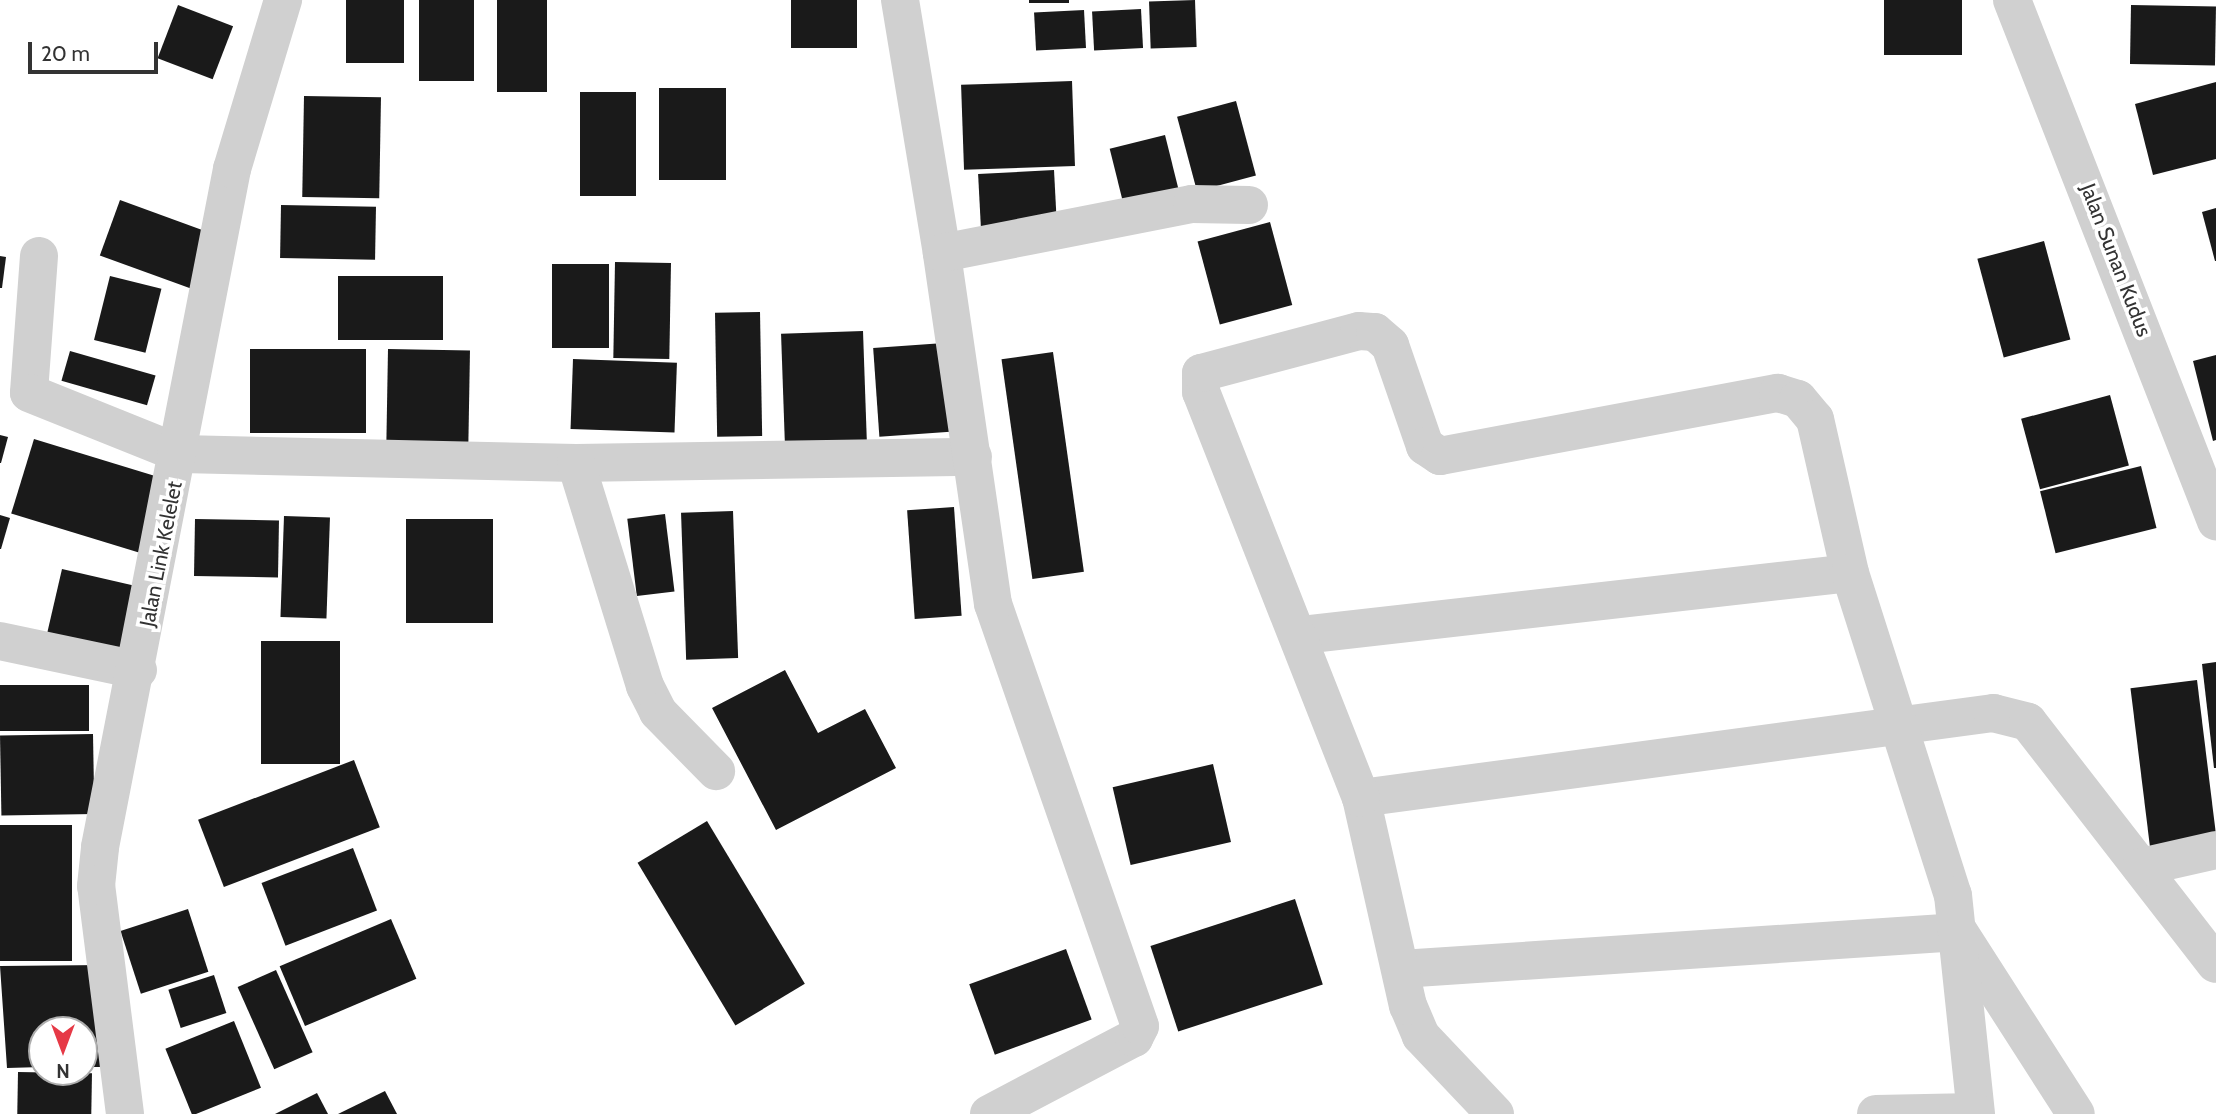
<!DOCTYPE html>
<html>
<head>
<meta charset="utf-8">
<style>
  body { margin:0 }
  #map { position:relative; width:2216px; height:1114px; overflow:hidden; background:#fff; font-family:Cabin,sans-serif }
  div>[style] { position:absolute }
  .building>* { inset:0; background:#1a1a1a; transform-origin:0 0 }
  .minor>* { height:38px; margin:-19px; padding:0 19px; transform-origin:19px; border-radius:19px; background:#d0d0d0 }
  span { translate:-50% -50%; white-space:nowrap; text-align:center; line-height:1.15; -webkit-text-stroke:7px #fff; paint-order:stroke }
  .street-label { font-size:21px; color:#333 }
  .north { position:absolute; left:28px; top:1016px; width:70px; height:70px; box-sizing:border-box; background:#fff; border:2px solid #adadad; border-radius:50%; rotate:180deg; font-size:19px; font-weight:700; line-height:28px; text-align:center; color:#333 }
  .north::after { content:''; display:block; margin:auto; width:24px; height:32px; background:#e63946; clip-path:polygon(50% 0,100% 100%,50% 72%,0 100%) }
  .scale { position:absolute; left:28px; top:42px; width:130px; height:32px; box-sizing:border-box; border:4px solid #333; border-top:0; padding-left:9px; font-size:21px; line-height:24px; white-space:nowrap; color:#333; -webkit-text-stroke:5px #fff; paint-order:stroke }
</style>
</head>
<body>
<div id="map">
  <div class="building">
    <i style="left:346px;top:0;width:58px;height:63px"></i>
    <i style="left:419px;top:0;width:55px;height:81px"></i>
    <i style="left:497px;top:0;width:50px;height:92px"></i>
    <i style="left:791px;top:0;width:66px;height:48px"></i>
    <i style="left:1029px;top:0;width:40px;height:3px"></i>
    <i style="left:1195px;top:0;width:47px;height:46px;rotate:88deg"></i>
    <i style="left:1884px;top:0;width:78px;height:55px"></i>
    <i style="left:178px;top:5px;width:59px;height:57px;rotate:21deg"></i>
    <i style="left:2131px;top:5px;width:85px;height:59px;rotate:1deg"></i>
    <i style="left:1141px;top:9px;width:39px;height:49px;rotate:87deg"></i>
    <i style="left:1084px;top:10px;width:38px;height:50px;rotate:87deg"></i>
    <i style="left:1072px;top:81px;width:85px;height:111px;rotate:88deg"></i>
    <i style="clip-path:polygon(2216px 82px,2216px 159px,2153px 175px,2135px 104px)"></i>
    <i style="left:659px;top:88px;width:67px;height:92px"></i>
    <i style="left:580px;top:92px;width:56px;height:104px"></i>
    <i style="left:304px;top:96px;width:77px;height:101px;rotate:1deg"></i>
    <i style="left:1236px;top:101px;width:77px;height:61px;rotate:75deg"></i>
    <i style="left:1165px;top:135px;width:61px;height:57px;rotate:76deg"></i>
    <i style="left:1054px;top:170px;width:56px;height:76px;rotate:87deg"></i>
    <i style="left:120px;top:200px;width:102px;height:59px;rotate:20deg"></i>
    <i style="left:281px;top:205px;width:95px;height:53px;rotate:1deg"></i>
    <i style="clip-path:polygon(2216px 208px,2216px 261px,2215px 261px,2202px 212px)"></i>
    <i style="left:1270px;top:222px;width:86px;height:75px;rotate:75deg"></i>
    <i style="left:2044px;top:241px;width:102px;height:69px;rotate:75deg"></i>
    <i style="clip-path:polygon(0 256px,6px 257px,2px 288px,0 288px)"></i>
    <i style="left:615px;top:262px;width:56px;height:96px;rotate:1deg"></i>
    <i style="left:552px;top:264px;width:57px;height:84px"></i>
    <i style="left:110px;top:276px;width:53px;height:66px;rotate:14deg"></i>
    <i style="left:338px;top:276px;width:105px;height:64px"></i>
    <i style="left:760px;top:312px;width:124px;height:45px;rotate:89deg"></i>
    <i style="left:863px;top:331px;width:111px;height:82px;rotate:88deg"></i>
    <i style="left:944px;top:343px;width:89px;height:71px;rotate:86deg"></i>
    <i style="left:250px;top:349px;width:116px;height:84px"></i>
    <i style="left:388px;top:349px;width:82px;height:98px;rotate:1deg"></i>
    <i style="left:70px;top:351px;width:89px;height:31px;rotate:16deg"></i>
    <i style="left:1053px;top:352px;width:222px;height:52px;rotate:82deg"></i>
    <i style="clip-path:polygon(2216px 355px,2216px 440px,2213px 441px,2193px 361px)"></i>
    <i style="left:573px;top:359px;width:104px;height:70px;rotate:2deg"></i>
    <i style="left:2110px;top:395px;width:73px;height:92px;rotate:75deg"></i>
    <i style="clip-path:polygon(0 435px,8px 437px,1px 463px,0 463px)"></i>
    <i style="left:34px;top:439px;width:136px;height:78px;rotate:17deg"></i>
    <i style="left:2141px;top:466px;width:64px;height:104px;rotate:76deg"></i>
    <i style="left:954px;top:507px;width:109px;height:47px;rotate:86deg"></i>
    <i style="left:733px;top:511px;width:147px;height:52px;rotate:88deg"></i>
    <i style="left:665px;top:514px;width:78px;height:38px;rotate:83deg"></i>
    <i style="clip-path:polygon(0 515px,10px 518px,1px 549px,0 549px)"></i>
    <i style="left:284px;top:516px;width:46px;height:101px;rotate:2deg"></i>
    <i style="left:195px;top:519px;width:84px;height:57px;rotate:1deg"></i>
    <i style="left:406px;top:519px;width:87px;height:104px"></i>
    <i style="left:62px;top:569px;width:89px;height:66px;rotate:13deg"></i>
    <i style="left:261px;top:641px;width:79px;height:123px"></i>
    <i style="clip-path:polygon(2216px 662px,2216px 768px,2214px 768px,2202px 664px)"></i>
    <i style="clip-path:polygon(785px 670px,818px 733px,865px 709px,896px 768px,776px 830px,712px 708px)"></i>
    <i style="left:2197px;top:680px;width:161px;height:67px;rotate:83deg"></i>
    <i style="left:0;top:685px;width:89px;height:46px"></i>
    <i style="left:93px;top:734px;width:80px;height:93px;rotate:89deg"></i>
    <i style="left:354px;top:760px;width:72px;height:167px;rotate:69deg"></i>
    <i style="left:1213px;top:764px;width:80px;height:103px;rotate:77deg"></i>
    <i style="left:707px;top:821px;width:190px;height:81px;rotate:59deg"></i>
    <i style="left:0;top:825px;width:72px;height:136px"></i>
    <i style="left:353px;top:848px;width:67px;height:98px;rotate:69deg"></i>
    <i style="left:1295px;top:899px;width:90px;height:152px;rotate:72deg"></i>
    <i style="left:188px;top:909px;width:66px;height:71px;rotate:72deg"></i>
    <i style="left:391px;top:919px;width:65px;height:121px;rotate:67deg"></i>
    <i style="left:1066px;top:949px;width:75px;height:103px;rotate:70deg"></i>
    <i style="clip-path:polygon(104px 965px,105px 1067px,84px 1067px,84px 1030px,42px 1030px,42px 1067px,7px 1068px,0 966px)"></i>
    <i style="left:276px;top:970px;width:90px;height:42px;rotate:66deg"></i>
    <i style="left:214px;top:975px;width:40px;height:48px;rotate:72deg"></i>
    <i style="left:234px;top:1021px;width:72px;height:74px;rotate:68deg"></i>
    <i style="left:18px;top:1072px;width:74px;height:42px;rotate:1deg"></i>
    <i style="clip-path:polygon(385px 1091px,397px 1114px,338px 1114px)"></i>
    <i style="clip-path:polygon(317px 1093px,328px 1114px,275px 1114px)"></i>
  </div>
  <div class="minor">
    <i style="left:900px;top:0;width:256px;rotate:80.6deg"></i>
    <i style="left:2012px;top:0;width:560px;rotate:68.62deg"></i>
    <i style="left:39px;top:256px;width:137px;rotate:94.2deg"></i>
    <i style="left:29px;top:393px;width:164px;rotate:21.9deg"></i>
    <i style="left:181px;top:454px;width:395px;rotate:1.3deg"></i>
    <i style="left:576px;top:463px;width:397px;rotate:-0.9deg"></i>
    <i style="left:576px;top:463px;width:233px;rotate:72.8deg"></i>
    <i style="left:645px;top:686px;width:29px;rotate:63deg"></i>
    <i style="left:658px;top:712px;width:83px;rotate:45.5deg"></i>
    <i style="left:1302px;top:635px;width:551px;rotate:-6.45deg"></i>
    <i style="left:0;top:641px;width:141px;rotate:11.9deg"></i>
    <i style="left:1361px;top:798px;width:638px;rotate:-7.66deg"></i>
    <i style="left:1993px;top:713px;width:36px;rotate:14deg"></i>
    <i style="left:2028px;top:722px;width:306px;rotate:52.2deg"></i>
    <i style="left:2141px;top:867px;width:77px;rotate:-12.8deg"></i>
    <i style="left:1401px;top:969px;width:559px;rotate:-3.79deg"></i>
    <i style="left:1959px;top:932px;width:216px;rotate:57.3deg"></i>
    <i style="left:125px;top:1114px;width:230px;rotate:-97.2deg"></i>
    <i style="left:96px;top:886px;width:39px;rotate:-84deg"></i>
    <i style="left:100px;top:847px;width:691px;rotate:-78.98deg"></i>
    <i style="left:232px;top:169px;width:177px;rotate:-73.2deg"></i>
    <i style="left:989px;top:1114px;width:164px;rotate:-27.7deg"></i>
    <i style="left:1134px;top:1038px;width:13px;rotate:-63deg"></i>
    <i style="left:1140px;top:1026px;width:447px;rotate:-109.2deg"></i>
    <i style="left:993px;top:604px;width:355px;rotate:-98.3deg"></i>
    <i style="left:942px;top:253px;width:255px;rotate:-11.1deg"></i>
    <i style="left:1192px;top:204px;width:57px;rotate:1deg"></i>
    <i style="left:1495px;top:1114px;width:108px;rotate:-133.5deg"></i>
    <i style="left:1421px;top:1036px;width:33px;rotate:-113deg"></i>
    <i style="left:1408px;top:1006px;width:213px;rotate:-102.7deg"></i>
    <i style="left:1361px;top:798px;width:436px;rotate:-111.5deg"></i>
    <i style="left:1201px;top:392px;width:19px;rotate:-90deg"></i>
    <i style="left:1201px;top:373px;width:163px;rotate:-14.9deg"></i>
    <i style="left:1359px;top:331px;width:16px;rotate:4deg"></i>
    <i style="left:1375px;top:332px;width:20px;rotate:41deg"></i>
    <i style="left:1390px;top:345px;width:107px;rotate:70.9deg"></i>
    <i style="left:1425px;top:446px;width:18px;rotate:34deg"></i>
    <i style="left:1440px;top:456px;width:344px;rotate:-10.6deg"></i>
    <i style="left:1778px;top:393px;width:21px;rotate:17deg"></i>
    <i style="left:1798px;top:399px;width:26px;rotate:50deg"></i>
    <i style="left:1815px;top:419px;width:158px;rotate:77.2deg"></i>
    <i style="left:1850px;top:573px;width:338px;rotate:72.3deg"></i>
    <i style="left:1953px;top:895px;width:220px;rotate:84deg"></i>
    <i style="left:1876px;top:1114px;width:99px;rotate:-1.2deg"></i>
  </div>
  <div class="street-label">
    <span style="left:2116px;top:260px;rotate:69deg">Jalan Sunan Kudus</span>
    <span style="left:161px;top:554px;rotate:-79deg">Jalan Link Kelelet</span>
  </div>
  <div class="north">N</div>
  <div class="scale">20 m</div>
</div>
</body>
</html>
